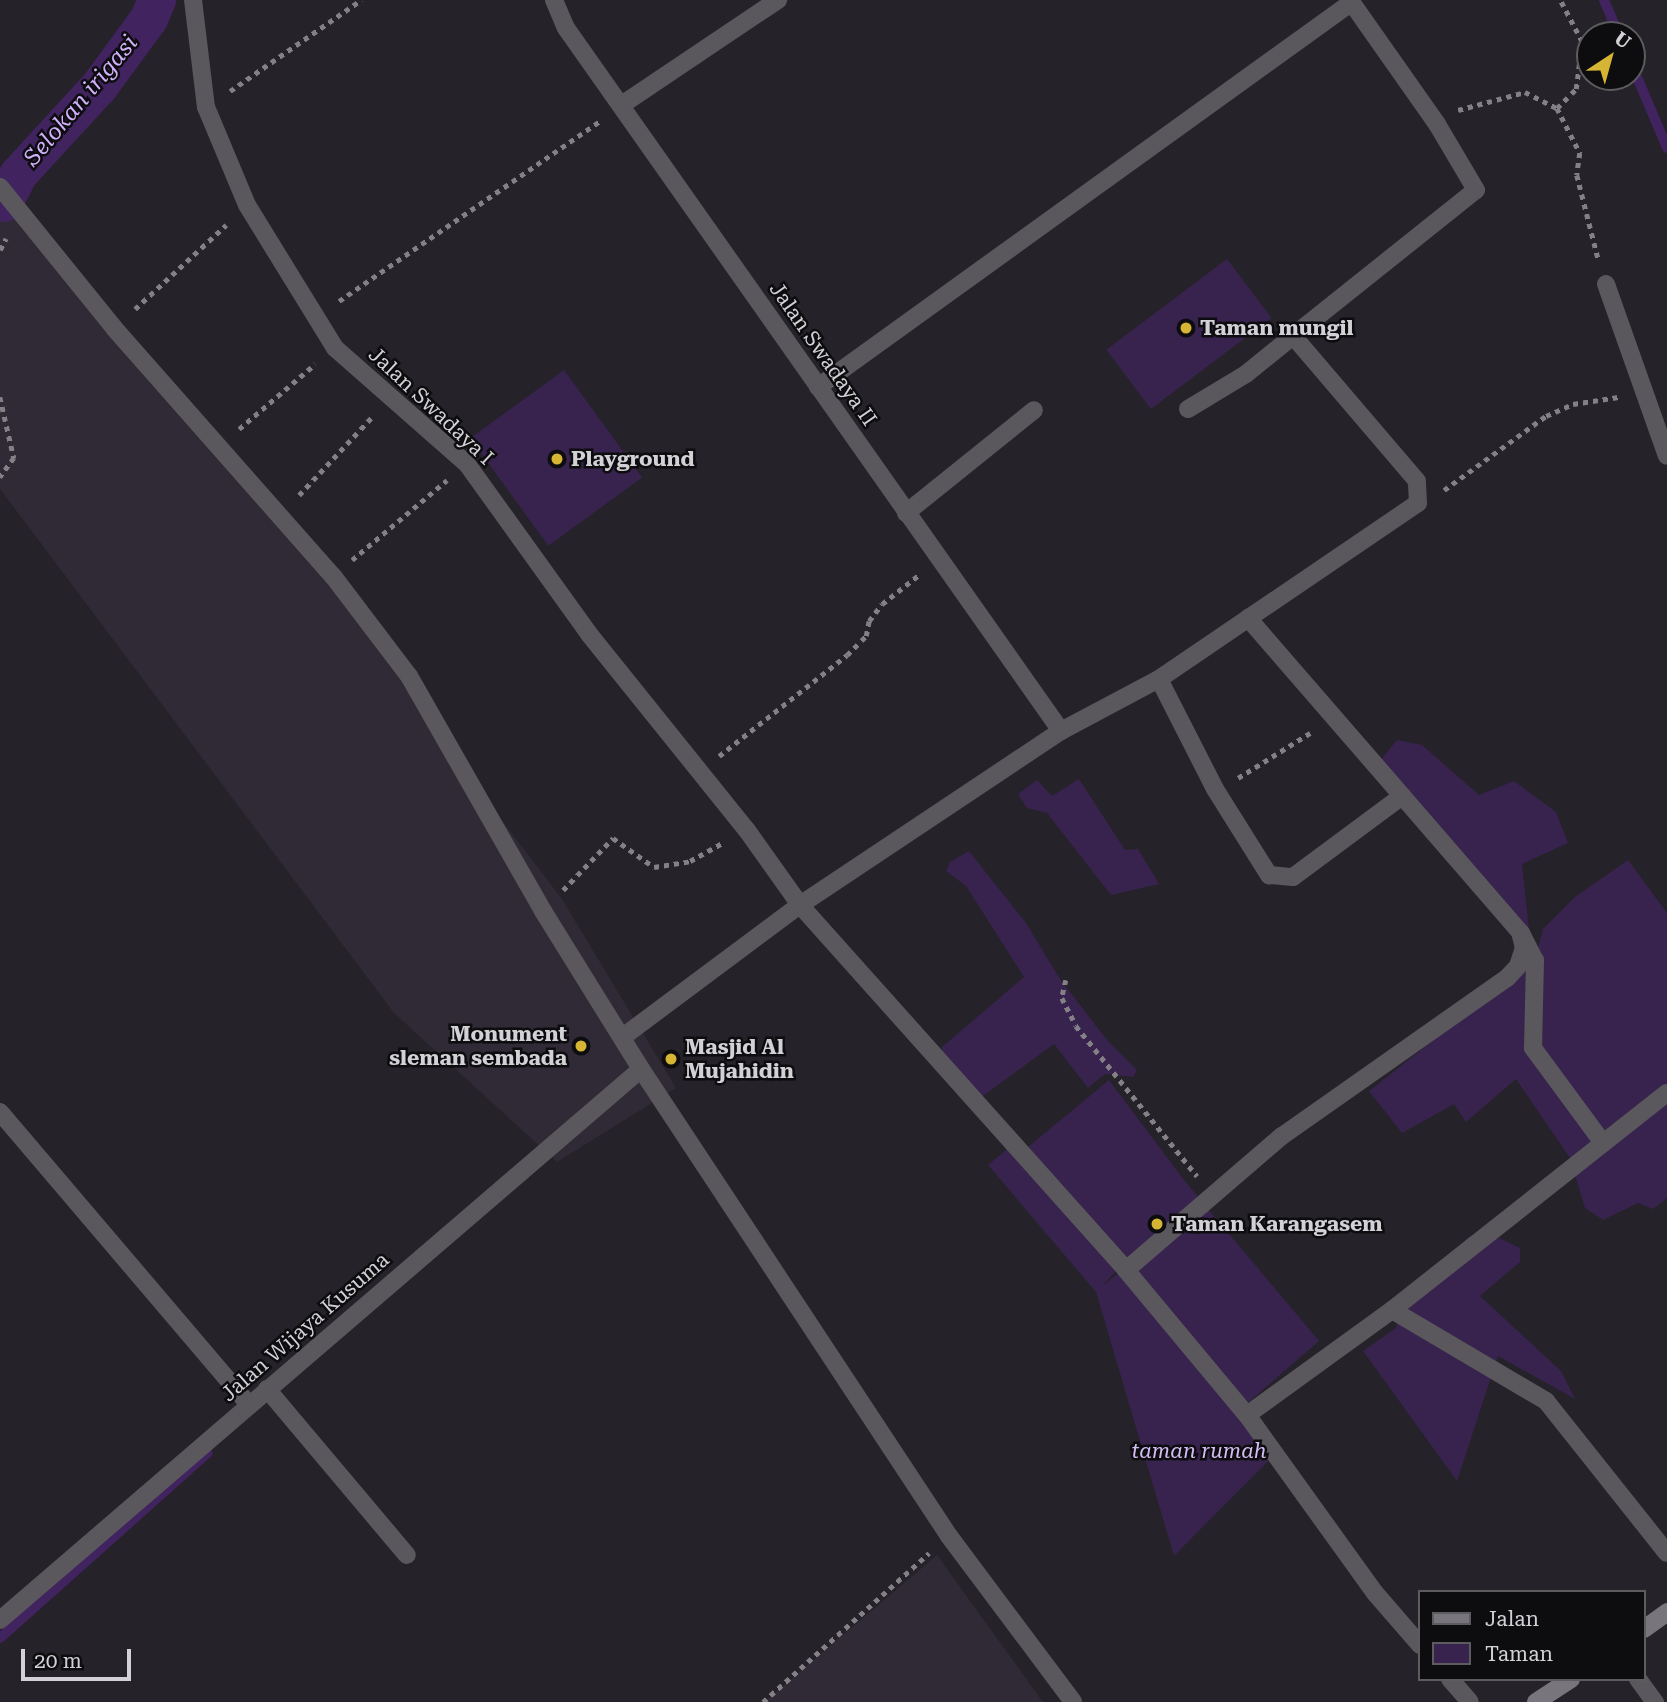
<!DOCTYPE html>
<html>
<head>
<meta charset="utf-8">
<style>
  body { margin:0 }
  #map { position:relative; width:1667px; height:1702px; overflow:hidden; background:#252229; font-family:"Roboto Serif",serif }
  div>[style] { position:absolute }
  .built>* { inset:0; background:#2f2a36 }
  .green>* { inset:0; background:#37234e; transform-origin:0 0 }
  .stream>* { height:10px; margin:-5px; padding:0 5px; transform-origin:5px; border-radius:5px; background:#412360 }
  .canal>* { height:38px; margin:-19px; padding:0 19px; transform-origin:19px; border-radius:19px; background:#412360 }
  .path>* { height:4.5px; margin-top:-2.25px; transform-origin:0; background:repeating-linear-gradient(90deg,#838186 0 5px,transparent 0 10px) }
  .service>* { height:18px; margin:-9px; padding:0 9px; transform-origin:9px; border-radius:9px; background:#5a585c }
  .minor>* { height:18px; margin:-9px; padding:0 9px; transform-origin:9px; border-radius:9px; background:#5a585c }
  .tertiary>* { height:18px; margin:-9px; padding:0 9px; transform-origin:9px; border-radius:9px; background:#5a585c }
  .secondary>* { height:18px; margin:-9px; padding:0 9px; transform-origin:9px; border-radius:9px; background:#78767c }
  .dots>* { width:19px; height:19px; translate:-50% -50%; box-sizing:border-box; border:4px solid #0d0c0f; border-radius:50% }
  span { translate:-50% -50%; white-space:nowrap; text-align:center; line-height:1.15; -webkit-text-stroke:5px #0d0c0f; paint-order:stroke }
  .poi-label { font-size:21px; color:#d2d1d5; font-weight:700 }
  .left { translate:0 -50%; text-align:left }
  .right { translate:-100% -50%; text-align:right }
  .street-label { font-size:21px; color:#d2d1d5 }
  .park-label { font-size:21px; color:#d3bbf4; font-style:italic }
  .water-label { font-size:23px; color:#d2b1fc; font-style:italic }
  .legend { position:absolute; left:1418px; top:1590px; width:228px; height:91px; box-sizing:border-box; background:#0d0c0f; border:2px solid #5c5b5e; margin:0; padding:9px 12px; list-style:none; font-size:21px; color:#d2d1d5 }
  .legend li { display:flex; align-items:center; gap:14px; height:35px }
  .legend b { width:35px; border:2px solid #5c5b5e }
  .north { position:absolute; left:1576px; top:21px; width:70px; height:70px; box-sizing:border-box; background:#0d0c0f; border:2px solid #5c5b5e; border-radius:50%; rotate:36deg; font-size:19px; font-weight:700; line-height:28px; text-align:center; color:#d2d1d5 }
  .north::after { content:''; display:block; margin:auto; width:24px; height:32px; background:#d6b534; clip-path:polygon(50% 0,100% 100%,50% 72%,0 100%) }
  .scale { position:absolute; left:21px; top:1649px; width:110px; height:32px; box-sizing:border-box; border:4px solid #d2d1d5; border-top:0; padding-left:9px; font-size:21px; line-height:24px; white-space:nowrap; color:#d2d1d5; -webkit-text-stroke:5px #0d0c0f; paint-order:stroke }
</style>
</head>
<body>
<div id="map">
  <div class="built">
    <i style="clip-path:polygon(0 201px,119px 320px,335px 581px,457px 762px,562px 899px,676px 1088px,557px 1162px,394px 1013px,0 489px)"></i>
    <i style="clip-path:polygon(937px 1555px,1043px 1702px,764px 1702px)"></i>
  </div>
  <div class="green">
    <i style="left:1227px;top:259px;width:74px;height:151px;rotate:53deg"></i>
    <i style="left:564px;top:370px;width:133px;height:116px;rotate:54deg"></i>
    <i style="clip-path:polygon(1397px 740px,1422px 745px,1479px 795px,1514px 781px,1556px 812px,1568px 843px,1522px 864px,1530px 939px,1516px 943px,1379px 762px)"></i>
    <i style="clip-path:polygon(1079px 779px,1125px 850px,1138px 849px,1159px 884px,1111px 895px,1047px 813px,1027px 808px,1018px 794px,1037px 780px,1052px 796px)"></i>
    <i style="clip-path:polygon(969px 851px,1026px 923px,1060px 979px,1107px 1040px,1137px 1070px,1133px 1077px,1105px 1074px,1088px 1088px,1054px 1044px,983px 1096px,970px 1089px,942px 1055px,942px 1047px,1024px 977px,966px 886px,946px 871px,950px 862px)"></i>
    <i style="clip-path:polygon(1628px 860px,1667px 913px,1667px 1198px,1653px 1209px,1638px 1203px,1603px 1220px,1585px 1208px,1570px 1158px,1516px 1079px,1466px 1122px,1454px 1104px,1402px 1133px,1369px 1091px,1535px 960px,1543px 929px,1575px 897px)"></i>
    <i style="clip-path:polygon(1109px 1080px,1184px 1180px,1319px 1341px,1243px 1407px,1028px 1147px)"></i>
    <i style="clip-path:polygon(1012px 1145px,1117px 1270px,1102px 1286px,1121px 1271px,1272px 1457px,1174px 1556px,1096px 1292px,988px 1165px)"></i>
    <i style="clip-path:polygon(1484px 1231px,1520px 1248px,1520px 1262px,1480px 1296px,1561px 1371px,1575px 1399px,1498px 1356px,1457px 1481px,1363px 1351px,1396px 1328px,1402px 1303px,1452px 1258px,1467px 1238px)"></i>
  </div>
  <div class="stream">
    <i style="left:1604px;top:0;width:38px;rotate:67deg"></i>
    <i style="left:1632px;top:65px;width:90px;rotate:67.1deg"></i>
    <i style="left:0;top:1638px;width:278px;rotate:-41.7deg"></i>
  </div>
  <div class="canal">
    <i style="left:4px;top:203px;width:31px;rotate:-63deg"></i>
    <i style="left:18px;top:175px;width:120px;rotate:-47.4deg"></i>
    <i style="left:99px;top:87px;width:84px;rotate:-53.7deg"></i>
    <i style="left:149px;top:19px;width:21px;rotate:-67deg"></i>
  </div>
  <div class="path">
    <i style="left:230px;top:91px;width:160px;rotate:-34.8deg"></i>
    <i style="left:1557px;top:108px;width:27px;rotate:-45deg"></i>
    <i style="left:1576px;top:89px;width:47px;rotate:-82.7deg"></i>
    <i style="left:1582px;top:42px;width:47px;rotate:-117.6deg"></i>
    <i style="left:1458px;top:110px;width:69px;rotate:-15deg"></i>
    <i style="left:1525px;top:92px;width:36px;rotate:27deg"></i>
    <i style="left:1557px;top:108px;width:51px;rotate:62.9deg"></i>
    <i style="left:1580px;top:153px;width:22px;rotate:98deg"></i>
    <i style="left:1577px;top:175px;width:86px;rotate:75.8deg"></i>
    <i style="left:0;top:250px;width:13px;rotate:-63deg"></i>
    <i style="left:339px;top:301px;width:317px;rotate:-34.6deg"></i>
    <i style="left:135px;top:309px;width:124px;rotate:-42.7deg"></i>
    <i style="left:0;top:397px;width:63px;rotate:77.1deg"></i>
    <i style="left:14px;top:458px;width:24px;rotate:126deg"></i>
    <i style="left:239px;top:429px;width:100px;rotate:-40.5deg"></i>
    <i style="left:1444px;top:490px;width:126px;rotate:-36deg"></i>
    <i style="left:1546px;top:416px;width:30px;rotate:-24deg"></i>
    <i style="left:1573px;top:404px;width:46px;rotate:-8.8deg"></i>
    <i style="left:299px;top:495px;width:107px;rotate:-46.9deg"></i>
    <i style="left:352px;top:560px;width:124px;rotate:-40.1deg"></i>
    <i style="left:719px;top:756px;width:163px;rotate:-38.3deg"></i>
    <i style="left:847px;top:655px;width:27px;rotate:-45deg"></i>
    <i style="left:866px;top:636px;width:15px;rotate:-79deg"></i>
    <i style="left:869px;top:621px;width:21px;rotate:-53deg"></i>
    <i style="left:882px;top:604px;width:48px;rotate:-38.3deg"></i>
    <i style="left:1238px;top:778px;width:85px;rotate:-32deg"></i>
    <i style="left:563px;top:890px;width:72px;rotate:-46.1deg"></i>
    <i style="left:613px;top:838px;width:50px;rotate:35.3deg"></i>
    <i style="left:654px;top:867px;width:36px;rotate:-9deg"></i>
    <i style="left:690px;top:861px;width:39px;rotate:-29deg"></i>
    <i style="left:1066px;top:980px;width:18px;rotate:103deg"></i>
    <i style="left:1062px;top:998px;width:31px;rotate:63deg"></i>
    <i style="left:1076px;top:1026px;width:193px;rotate:51.1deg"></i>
    <i style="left:763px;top:1702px;width:223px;rotate:-41.9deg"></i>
  </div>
  <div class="service">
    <i style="left:906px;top:513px;width:164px;rotate:-38.8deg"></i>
    <i style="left:267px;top:1389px;width:217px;rotate:49.9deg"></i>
  </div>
  <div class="minor">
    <i style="left:193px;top:0;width:108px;rotate:83.1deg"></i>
    <i style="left:206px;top:107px;width:106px;rotate:67.3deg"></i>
    <i style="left:247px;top:205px;width:168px;rotate:58.4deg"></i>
    <i style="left:335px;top:348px;width:176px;rotate:41.3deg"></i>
    <i style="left:467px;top:464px;width:209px;rotate:54.3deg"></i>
    <i style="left:589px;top:634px;width:250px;rotate:51.2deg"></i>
    <i style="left:746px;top:829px;width:93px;rotate:54.6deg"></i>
    <i style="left:800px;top:905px;width:489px;rotate:48.2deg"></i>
    <i style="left:1126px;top:1270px;width:189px;rotate:50.2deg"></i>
    <i style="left:1247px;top:1415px;width:219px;rotate:54.3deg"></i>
    <i style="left:1375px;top:1593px;width:69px;rotate:49.1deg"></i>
    <i style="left:554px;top:0;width:30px;rotate:67deg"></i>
    <i style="left:566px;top:28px;width:860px;rotate:54.85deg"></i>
    <i style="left:623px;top:104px;width:187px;rotate:-33.9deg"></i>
    <i style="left:1606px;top:284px;width:182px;rotate:70.5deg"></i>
    <i style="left:818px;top:387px;width:658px;rotate:-35.79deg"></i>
    <i style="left:1188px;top:409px;width:68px;rotate:-31.1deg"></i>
    <i style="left:1246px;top:374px;width:60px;rotate:-39deg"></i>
    <i style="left:1248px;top:618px;width:417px;rotate:49.1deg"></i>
    <i style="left:1521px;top:933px;width:30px;rotate:63deg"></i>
    <i style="left:1535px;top:960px;width:88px;rotate:91.3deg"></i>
    <i style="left:1533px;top:1048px;width:118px;rotate:53.6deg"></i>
    <i style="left:1159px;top:679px;width:123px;rotate:63deg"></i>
    <i style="left:1215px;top:789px;width:102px;rotate:57.9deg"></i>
    <i style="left:1269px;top:875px;width:24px;rotate:5deg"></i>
    <i style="left:1293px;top:877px;width:136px;rotate:-36.6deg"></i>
    <i style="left:624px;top:1036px;width:219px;rotate:-36.7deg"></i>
    <i style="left:800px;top:905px;width:314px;rotate:-33.7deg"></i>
    <i style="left:1061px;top:731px;width:111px;rotate:-28deg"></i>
    <i style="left:1159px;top:679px;width:313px;rotate:-34.2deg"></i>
    <i style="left:1418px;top:503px;width:22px;rotate:-93deg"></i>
    <i style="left:1417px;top:481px;width:191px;rotate:-130.5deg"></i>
    <i style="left:1293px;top:336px;width:234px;rotate:-38.6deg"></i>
    <i style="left:1476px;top:190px;width:77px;rotate:-120.6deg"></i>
    <i style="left:1437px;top:124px;width:151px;rotate:-125.1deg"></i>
    <i style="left:0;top:1112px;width:385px;rotate:49.6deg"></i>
    <i style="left:1126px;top:1270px;width:206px;rotate:-40.7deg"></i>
    <i style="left:1282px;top:1136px;width:275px;rotate:-35.1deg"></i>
    <i style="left:1507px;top:978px;width:16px;rotate:-47deg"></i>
    <i style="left:1518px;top:966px;width:19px;rotate:-72deg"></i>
    <i style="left:1524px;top:948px;width:12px;rotate:-104deg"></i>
    <i style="left:1392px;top:1310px;width:179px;rotate:30.6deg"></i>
    <i style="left:1546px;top:1401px;width:194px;rotate:51.5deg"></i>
    <i style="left:1247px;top:1415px;width:179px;rotate:-35.9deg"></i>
    <i style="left:1392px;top:1310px;width:350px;rotate:-38.3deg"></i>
    <i style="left:0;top:1620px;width:845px;rotate:-40.68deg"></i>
    <i style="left:1450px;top:1679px;width:30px;rotate:49deg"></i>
    <i style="left:1638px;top:1679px;width:29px;rotate:54deg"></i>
  </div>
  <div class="tertiary">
    <i style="left:0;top:187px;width:181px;rotate:51deg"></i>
    <i style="left:114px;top:328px;width:331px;rotate:48.6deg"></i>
    <i style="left:333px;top:576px;width:126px;rotate:52.8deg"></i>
    <i style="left:409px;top:676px;width:271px;rotate:60.3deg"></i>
    <i style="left:543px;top:911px;width:186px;rotate:58.2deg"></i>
    <i style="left:641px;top:1069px;width:559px;rotate:56.59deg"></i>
    <i style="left:949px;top:1536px;width:207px;rotate:53.2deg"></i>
  </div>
  <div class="secondary">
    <i style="left:1644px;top:1629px;width:29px;rotate:-36deg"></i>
    <i style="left:1536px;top:1702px;width:42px;rotate:-33.3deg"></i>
  </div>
  <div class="dots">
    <i style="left:1186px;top:328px;background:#d6b534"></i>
    <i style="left:557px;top:459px;background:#d6b534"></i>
    <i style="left:581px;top:1046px;background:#d6b534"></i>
    <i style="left:671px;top:1059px;background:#d6b534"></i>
    <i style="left:1157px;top:1224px;background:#d6b534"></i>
  </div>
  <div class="poi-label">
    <span class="left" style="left:1200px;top:328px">Taman mungil</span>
    <span class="left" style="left:571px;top:459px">Playground</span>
    <span class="right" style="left:567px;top:1046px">Monument<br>sleman sembada</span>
    <span class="left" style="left:685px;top:1059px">Masjid Al<br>Mujahidin</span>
    <span class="left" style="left:1171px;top:1224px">Taman Karangasem</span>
  </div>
  <div class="street-label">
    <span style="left:823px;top:354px;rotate:55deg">Jalan Swadaya II</span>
    <span style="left:431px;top:406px;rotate:43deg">Jalan Swadaya I</span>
    <span style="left:305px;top:1327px;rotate:-41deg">Jalan Wijaya Kusuma</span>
  </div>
  <div class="park-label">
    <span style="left:1199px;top:1451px">taman rumah</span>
  </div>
  <div class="water-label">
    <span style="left:81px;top:101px;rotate:-50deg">Selokan irigasi</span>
  </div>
  <ul class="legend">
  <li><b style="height:9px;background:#78767c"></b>Jalan</li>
  <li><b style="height:19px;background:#37234e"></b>Taman</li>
  </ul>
  <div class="north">U</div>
  <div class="scale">20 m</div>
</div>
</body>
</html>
